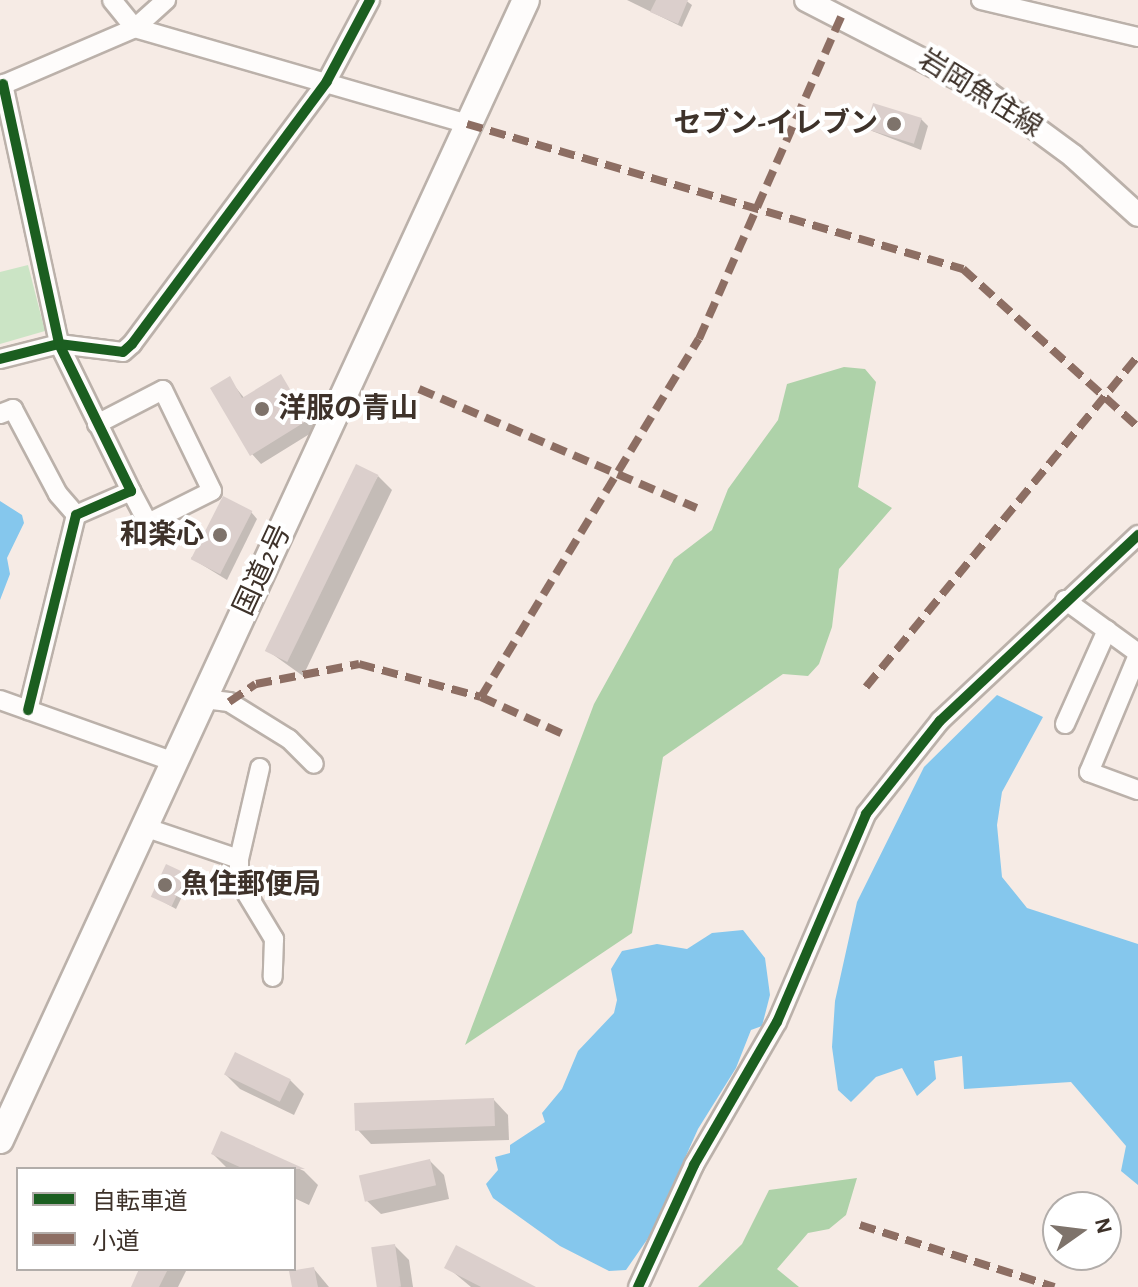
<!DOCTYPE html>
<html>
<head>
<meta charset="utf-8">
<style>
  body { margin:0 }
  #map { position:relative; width:1138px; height:1287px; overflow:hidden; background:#f6ebe5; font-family:"Alegreya Sans","Noto Sans JP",sans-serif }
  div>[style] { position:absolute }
  .green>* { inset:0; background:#cbe4c5 }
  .forest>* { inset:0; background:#aed2a9 }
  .water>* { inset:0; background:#85c7ed }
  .shadow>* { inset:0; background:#0003 }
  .building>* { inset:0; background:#dbcfcc; transform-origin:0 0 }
  .roads { filter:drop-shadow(2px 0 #bbb1aa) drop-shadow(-2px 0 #bbb1aa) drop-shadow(0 2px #bbb1aa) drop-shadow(0 -2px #bbb1aa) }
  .minor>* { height:18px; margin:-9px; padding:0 9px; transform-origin:9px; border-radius:9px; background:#fefcfb }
  .major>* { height:22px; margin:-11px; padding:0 11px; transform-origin:11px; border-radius:11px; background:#fefcfb }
  .highway>* { height:26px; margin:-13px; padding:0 13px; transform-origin:13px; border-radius:13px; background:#fefcfb }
  .quiet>* { height:8px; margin-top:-4px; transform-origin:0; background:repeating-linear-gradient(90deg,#8d6e63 0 16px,transparent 0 24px) }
  .cycleway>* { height:10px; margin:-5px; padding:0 5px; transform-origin:5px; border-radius:5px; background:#1b5e20 }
  .dots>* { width:22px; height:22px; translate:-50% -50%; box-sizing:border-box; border:4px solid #fff; border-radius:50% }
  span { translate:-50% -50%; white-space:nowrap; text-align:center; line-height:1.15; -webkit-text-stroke:8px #fff; paint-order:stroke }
  .street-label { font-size:28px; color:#3e322a }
  .poi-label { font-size:28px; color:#3e322a; font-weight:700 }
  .right { translate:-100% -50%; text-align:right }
  .left { translate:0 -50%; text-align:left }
  .legend { position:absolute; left:16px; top:1167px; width:280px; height:104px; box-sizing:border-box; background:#fff; border:2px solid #b2adaa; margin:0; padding:10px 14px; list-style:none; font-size:24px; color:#3e322a }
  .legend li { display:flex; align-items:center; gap:16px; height:40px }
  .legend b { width:40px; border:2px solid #b2adaa }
  .north { position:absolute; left:1042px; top:1191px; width:80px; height:80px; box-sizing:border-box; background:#fff; border:2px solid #b2adaa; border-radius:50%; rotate:76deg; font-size:22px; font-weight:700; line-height:32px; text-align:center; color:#3e322a }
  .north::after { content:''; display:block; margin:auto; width:28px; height:36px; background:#7e736b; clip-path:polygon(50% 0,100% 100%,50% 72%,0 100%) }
</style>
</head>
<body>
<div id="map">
  <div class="green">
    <i style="clip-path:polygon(28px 265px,45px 331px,0 344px,0 272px)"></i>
  </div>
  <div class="forest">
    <i style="clip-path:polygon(844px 367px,865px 369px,876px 382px,858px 487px,892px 508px,839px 569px,832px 627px,819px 664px,808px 676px,783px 674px,663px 757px,632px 933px,465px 1045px,594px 704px,674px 559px,712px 530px,728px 489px,778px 420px,787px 384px)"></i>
    <i style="clip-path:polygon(857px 1178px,846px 1215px,829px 1229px,808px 1233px,777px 1269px,799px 1287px,698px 1287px,742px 1244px,769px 1190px)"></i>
  </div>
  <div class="water">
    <i style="clip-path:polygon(0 501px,22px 515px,24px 523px,7px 558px,10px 574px,0 600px)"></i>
    <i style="clip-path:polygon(997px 695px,1043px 717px,1002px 792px,997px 825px,1002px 877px,1027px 908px,1138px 944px,1138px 1185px,1121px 1171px,1126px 1146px,1071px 1082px,964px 1089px,962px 1056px,934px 1061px,936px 1079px,917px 1096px,902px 1068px,876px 1077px,851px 1102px,838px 1090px,832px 1047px,835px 1001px,857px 902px,924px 767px)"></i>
    <i style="clip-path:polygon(743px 930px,765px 958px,770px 995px,762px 1026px,751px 1030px,736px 1068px,698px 1129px,651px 1234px,626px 1270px,609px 1271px,560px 1246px,493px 1198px,486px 1184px,498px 1170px,495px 1157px,510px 1153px,510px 1145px,545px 1122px,542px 1113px,562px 1089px,578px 1051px,614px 1013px,617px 1000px,611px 969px,622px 951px,657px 944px,687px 949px,712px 933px)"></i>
  </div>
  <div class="shadow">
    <i style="clip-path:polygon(627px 0,685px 0,692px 5px,682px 27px)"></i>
    <i style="clip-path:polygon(921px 119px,928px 126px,921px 150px,867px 129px)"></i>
    <i style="clip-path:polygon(281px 377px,316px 430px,261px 464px,252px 454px,229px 379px,245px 399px)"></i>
    <i style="clip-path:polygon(378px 476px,392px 490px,303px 676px,268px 651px)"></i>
    <i style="clip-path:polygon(251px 512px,257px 519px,227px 580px,191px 558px)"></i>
    <i style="clip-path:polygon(185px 876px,190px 880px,176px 909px,153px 896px)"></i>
    <i style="clip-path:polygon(226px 1075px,290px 1080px,304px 1094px,294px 1115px,240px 1089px)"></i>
    <i style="clip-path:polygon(494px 1100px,508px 1115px,509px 1140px,371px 1144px,357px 1129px)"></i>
    <i style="clip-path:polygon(222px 1133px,304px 1171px,318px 1185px,309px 1205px,294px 1198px,294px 1169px,227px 1168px,213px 1154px)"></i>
    <i style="clip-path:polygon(430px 1161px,444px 1175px,449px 1199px,381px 1214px,366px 1200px)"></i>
    <i style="clip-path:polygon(395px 1246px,409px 1260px,413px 1287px,380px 1287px)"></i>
    <i style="clip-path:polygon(447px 1267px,531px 1287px,471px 1287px)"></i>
    <i style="clip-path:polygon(142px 1269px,187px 1269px,178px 1287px,133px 1287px)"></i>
    <i style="clip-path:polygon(314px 1269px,329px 1287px,294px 1287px)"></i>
  </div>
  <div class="building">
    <i style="clip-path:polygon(656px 0,688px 0,678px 24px,650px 12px)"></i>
    <i style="left:873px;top:103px;width:51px;height:27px;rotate:17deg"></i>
    <i style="clip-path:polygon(281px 374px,308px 420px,250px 456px,210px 388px,230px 376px,242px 398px)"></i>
    <i style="left:356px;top:464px;width:25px;height:208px;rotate:26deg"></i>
    <i style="left:223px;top:496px;width:33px;height:71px;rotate:27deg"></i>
    <i style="left:166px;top:864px;width:23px;height:36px;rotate:25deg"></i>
    <i style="left:235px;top:1052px;width:62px;height:25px;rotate:26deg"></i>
    <i style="left:494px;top:1098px;width:28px;height:140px;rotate:88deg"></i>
    <i style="clip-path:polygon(221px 1131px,305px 1169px,244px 1169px,211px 1154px)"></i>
    <i style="left:430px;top:1159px;width:27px;height:73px;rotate:77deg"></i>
    <i style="left:395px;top:1244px;width:43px;height:24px;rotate:82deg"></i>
    <i style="clip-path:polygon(456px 1245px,536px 1287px,481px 1287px,444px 1268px)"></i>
    <i style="clip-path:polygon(314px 1267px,318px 1287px,292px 1287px,289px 1271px)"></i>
    <i style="clip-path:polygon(139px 1269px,168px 1269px,159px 1287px,131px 1287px)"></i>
  </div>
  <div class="roads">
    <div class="minor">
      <i style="left:112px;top:0;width:36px;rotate:51deg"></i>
      <i style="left:135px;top:28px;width:346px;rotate:16.1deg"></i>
      <i style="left:981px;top:0;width:161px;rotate:13.3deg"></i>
      <i style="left:3px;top:84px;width:266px;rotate:77.8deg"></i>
      <i style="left:59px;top:344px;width:164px;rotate:63.9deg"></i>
      <i style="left:131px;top:491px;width:60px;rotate:156.4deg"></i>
      <i style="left:76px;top:515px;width:201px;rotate:103.8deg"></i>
      <i style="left:0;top:86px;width:147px;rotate:-23.2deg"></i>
      <i style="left:135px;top:28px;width:42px;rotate:-42.1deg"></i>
      <i style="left:0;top:359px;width:61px;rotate:-14.3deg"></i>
      <i style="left:59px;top:344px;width:64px;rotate:7.1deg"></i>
      <i style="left:123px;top:352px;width:12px;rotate:-42deg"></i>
      <i style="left:132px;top:344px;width:327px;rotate:-53.4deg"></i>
      <i style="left:327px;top:81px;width:92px;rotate:-62deg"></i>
      <i style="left:0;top:414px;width:14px;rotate:-21deg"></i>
      <i style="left:13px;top:409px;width:96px;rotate:62.1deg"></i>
      <i style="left:58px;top:494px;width:28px;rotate:49deg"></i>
      <i style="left:97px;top:424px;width:74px;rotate:-27.3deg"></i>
      <i style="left:163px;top:390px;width:112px;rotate:64.1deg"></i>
      <i style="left:212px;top:491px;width:72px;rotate:153.4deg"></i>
      <i style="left:148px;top:523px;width:36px;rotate:-118deg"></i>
      <i style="left:1065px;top:600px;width:90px;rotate:36deg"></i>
      <i style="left:1138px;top:655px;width:127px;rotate:112.7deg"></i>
      <i style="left:1089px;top:772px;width:52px;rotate:20.2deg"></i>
      <i style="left:204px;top:699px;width:25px;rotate:7deg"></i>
      <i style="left:229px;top:702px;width:70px;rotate:31.7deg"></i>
      <i style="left:289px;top:739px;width:35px;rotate:45deg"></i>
      <i style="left:0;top:700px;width:185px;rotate:19.6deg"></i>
      <i style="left:1065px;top:724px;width:103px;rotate:-65.9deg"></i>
      <i style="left:260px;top:768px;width:93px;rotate:103deg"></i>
      <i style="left:239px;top:859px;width:22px;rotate:90deg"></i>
      <i style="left:239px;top:881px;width:68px;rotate:58.9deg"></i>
      <i style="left:274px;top:939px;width:38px;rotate:92deg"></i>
      <i style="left:144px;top:827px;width:100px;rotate:18.6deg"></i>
      <i style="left:638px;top:1287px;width:134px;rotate:-65.3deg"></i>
      <i style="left:694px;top:1165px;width:165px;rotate:-59.9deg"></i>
      <i style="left:777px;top:1022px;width:226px;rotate:-66.8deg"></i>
      <i style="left:866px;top:814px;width:119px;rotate:-51.5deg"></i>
      <i style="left:940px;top:721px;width:272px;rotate:-43.2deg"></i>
    </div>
    <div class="major">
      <i style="left:806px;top:0;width:206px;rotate:27.2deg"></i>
      <i style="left:989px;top:94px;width:104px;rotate:36.4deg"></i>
      <i style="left:1073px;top:156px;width:88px;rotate:42.2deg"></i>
    </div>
    <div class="highway">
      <i style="left:0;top:1140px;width:1255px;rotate:-65.23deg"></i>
    </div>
  </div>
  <div class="quiet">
    <i style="left:467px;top:124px;width:517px;rotate:16.3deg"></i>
    <i style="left:963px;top:269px;width:236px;rotate:42.1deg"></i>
    <i style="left:419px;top:389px;width:302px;rotate:23.2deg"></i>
    <i style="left:866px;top:687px;width:428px;rotate:-50.6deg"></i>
    <i style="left:481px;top:697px;width:92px;rotate:24.3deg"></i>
    <i style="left:229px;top:702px;width:32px;rotate:-34deg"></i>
    <i style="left:256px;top:684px;width:105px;rotate:-11deg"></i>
    <i style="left:359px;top:664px;width:126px;rotate:15.1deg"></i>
    <i style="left:481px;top:697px;width:419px;rotate:-58.7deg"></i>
    <i style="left:699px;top:339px;width:352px;rotate:-66.2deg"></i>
    <i style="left:860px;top:1225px;width:204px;rotate:17.7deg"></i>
  </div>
  <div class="cycleway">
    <i style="left:3px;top:84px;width:266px;rotate:77.8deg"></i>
    <i style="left:59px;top:344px;width:164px;rotate:63.9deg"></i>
    <i style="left:131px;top:491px;width:60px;rotate:156.4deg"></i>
    <i style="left:76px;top:515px;width:201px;rotate:103.8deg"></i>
    <i style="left:0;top:359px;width:61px;rotate:-14.3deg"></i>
    <i style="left:59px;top:344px;width:64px;rotate:7.1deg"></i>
    <i style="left:123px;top:352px;width:12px;rotate:-42deg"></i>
    <i style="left:132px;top:344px;width:327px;rotate:-53.4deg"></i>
    <i style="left:327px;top:81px;width:92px;rotate:-62deg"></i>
    <i style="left:638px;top:1287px;width:134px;rotate:-65.3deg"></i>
    <i style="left:694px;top:1165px;width:165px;rotate:-59.9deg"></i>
    <i style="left:777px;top:1022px;width:226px;rotate:-66.8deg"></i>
    <i style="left:866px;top:814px;width:119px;rotate:-51.5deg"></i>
    <i style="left:940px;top:721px;width:272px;rotate:-43.2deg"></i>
  </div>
  <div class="dots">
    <i style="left:894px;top:124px;background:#7e736b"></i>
    <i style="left:262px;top:409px;background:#7e736b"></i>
    <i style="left:220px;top:535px;background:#7e736b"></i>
    <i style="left:165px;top:885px;background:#7e736b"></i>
  </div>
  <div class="street-label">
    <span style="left:980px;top:94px;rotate:32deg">岩岡魚住線</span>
    <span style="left:263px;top:570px;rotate:-65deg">国道2号</span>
  </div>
  <div class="poi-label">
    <span class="right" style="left:878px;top:124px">セブン-イレブン</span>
    <span class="left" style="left:278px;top:409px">洋服の青山</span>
    <span class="right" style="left:204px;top:535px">和楽心</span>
    <span class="left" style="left:181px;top:885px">魚住郵便局</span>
  </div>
  <ul class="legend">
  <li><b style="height:10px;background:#1b5e20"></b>自転車道</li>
  <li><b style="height:10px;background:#8d6e63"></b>小道</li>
  </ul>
  <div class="north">N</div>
</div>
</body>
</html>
